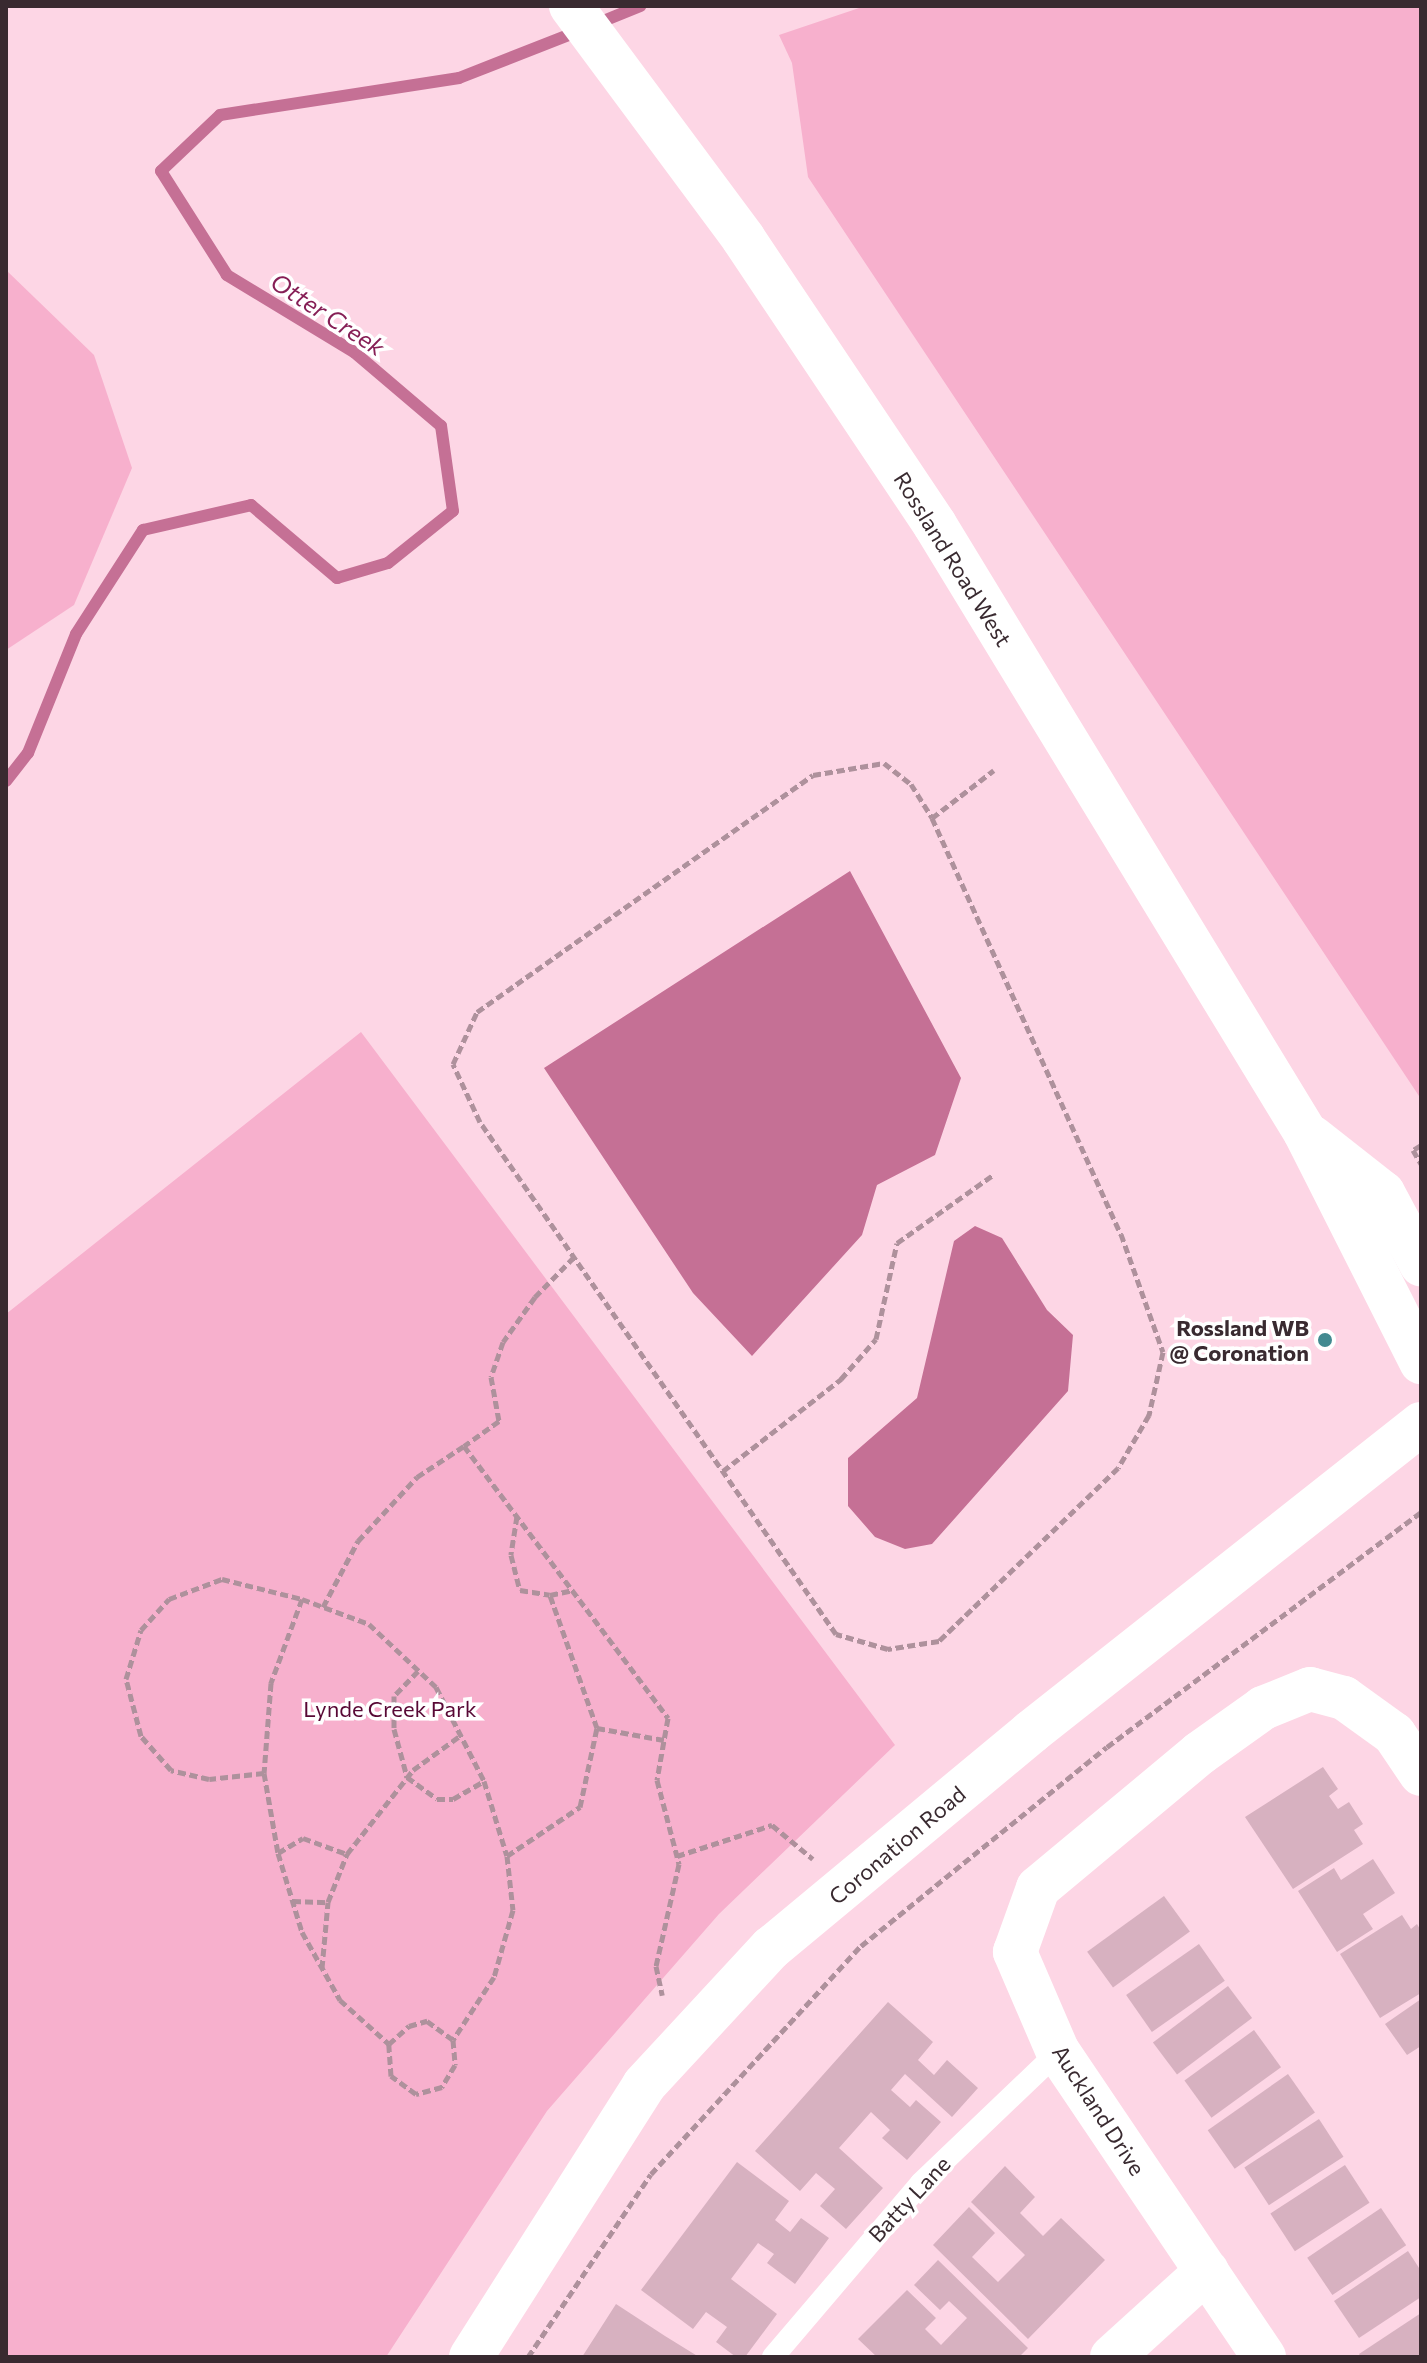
<!DOCTYPE html>
<html>
<head>
<meta charset="utf-8">
<style>
  body { margin:0 }
  #map { position:relative; width:1427px; height:2363px; overflow:hidden; background:#fdd6e5; font-family:Commissioner,sans-serif }
  div>[style] { position:absolute }
  .green>* { inset:0; background:#f7b0cd }
  .water>* { inset:0; background:#c57095 }
  .stream>* { height:12px; margin:-6px; padding:0 6px; transform-origin:6px; border-radius:6px; background:#c57095 }
  .building>* { inset:0; background:#d7b1c0; transform-origin:0 0 }
  .path>* { height:5px; margin-top:-2.5px; transform-origin:0; background:repeating-linear-gradient(90deg,#ae919c 0 8px,transparent 0 12px) }
  .service>* { height:22px; margin:-11px; padding:0 11px; transform-origin:11px; border-radius:11px; background:#fff }
  .minor>* { height:44px; margin:-22px; padding:0 22px; transform-origin:22px; border-radius:22px; background:#fff }
  .tertiary>* { height:44px; margin:-22px; padding:0 22px; transform-origin:22px; border-radius:22px; background:#fff }
  .secondary>* { height:44px; margin:-22px; padding:0 22px; transform-origin:22px; border-radius:22px; background:#fff }
  .dots>* { width:22px; height:22px; translate:-50% -50%; box-sizing:border-box; border:4px solid #fff; border-radius:50% }
  span { translate:-50% -50%; white-space:nowrap; text-align:center; line-height:1.15; -webkit-text-stroke:7px #fff; paint-order:stroke }
  .street-label { font-size:22px; color:#392a30 }
  .poi-label { font-size:22px; color:#392a30; font-weight:700 }
  .right { translate:-100% -50%; text-align:right }
  .park-label { font-size:22px; color:#580835 }
  .water-label { font-size:24px; color:#861f56; font-style:italic }
  .frame { position:absolute; inset:0; border:8px solid #392a30; pointer-events:none }
</style>
</head>
<body>
<div id="map">
  <div class="green">
    <i style="clip-path:polygon(865px 6px,1421px 6px,1421px 1099px,808px 177px,792px 63px,779px 35px)"></i>
    <i style="clip-path:polygon(6px 270px,94px 355px,132px 468px,74px 605px,6px 650px)"></i>
    <i style="clip-path:polygon(361px 1032px,895px 1745px,719px 1914px,547px 2111px,386px 2357px,6px 2357px,6px 1314px)"></i>
  </div>
  <div class="water">
    <i style="clip-path:polygon(850px 871px,961px 1078px,935px 1155px,877px 1185px,862px 1235px,752px 1356px,693px 1293px,544px 1068px)"></i>
    <i style="clip-path:polygon(975px 1226px,1002px 1238px,1047px 1310px,1073px 1335px,1068px 1391px,932px 1544px,905px 1549px,875px 1537px,848px 1506px,848px 1458px,917px 1398px,954px 1241px)"></i>
  </div>
  <div class="stream">
    <i style="left:596px;top:24px;width:48px;rotate:-22.2deg"></i>
    <i style="left:6px;top:781px;width:36px;rotate:-52deg"></i>
    <i style="left:28px;top:753px;width:128px;rotate:-68deg"></i>
    <i style="left:76px;top:634px;width:124px;rotate:-57.2deg"></i>
    <i style="left:143px;top:530px;width:111px;rotate:-13deg"></i>
    <i style="left:251px;top:505px;width:113px;rotate:40.3deg"></i>
    <i style="left:337px;top:578px;width:53px;rotate:-16.4deg"></i>
    <i style="left:388px;top:563px;width:83px;rotate:-38.7deg"></i>
    <i style="left:453px;top:511px;width:86px;rotate:-98deg"></i>
    <i style="left:441px;top:426px;width:114px;rotate:-139.6deg"></i>
    <i style="left:354px;top:352px;width:149px;rotate:-148.8deg"></i>
    <i style="left:227px;top:275px;width:123px;rotate:-122.4deg"></i>
    <i style="left:161px;top:171px;width:81px;rotate:-43.5deg"></i>
    <i style="left:220px;top:115px;width:242px;rotate:-8.8deg"></i>
    <i style="left:459px;top:78px;width:129px;rotate:-21.4deg"></i>
  </div>
  <div class="building">
    <i style="clip-path:polygon(1323px 1767px,1338px 1789px,1329px 1796px,1338px 1809px,1349px 1802px,1363px 1824px,1354px 1830px,1363px 1844px,1293px 1889px,1245px 1817px)"></i>
    <i style="clip-path:polygon(1373px 1859px,1395px 1893px,1363px 1914px,1373px 1929px,1337px 1952px,1298px 1891px,1334px 1868px,1341px 1880px)"></i>
    <i style="left:1164px;top:1896px;width:44px;height:95px;rotate:54deg"></i>
    <i style="clip-path:polygon(1402px 1915px,1411px 1929px,1417px 1924px,1421px 1931px,1421px 1993px,1380px 2018px,1340px 1954px)"></i>
    <i style="left:1199px;top:1944px;width:45px;height:89px;rotate:55deg"></i>
    <i style="left:1228px;top:1986px;width:40px;height:94px;rotate:53deg"></i>
    <i style="clip-path:polygon(1421px 1999px,1421px 2046px,1407px 2055px,1385px 2024px)"></i>
    <i style="clip-path:polygon(888px 2002px,933px 2042px,918px 2060px,934px 2075px,947px 2060px,978px 2088px,952px 2117px,905px 2074px,891px 2090px,910px 2107px,916px 2100px,941px 2122px,907px 2160px,882px 2138px,890px 2130px,871px 2112px,839px 2148px,883px 2188px,846px 2229px,820px 2206px,835px 2189px,816px 2173px,800px 2191px,755px 2151px)"></i>
    <i style="left:1254px;top:2030px;width:46px;height:86px;rotate:54deg"></i>
    <i style="left:1288px;top:2074px;width:47px;height:98px;rotate:55deg"></i>
    <i style="left:1319px;top:2119px;width:45px;height:89px;rotate:57deg"></i>
    <i style="clip-path:polygon(737px 2162px,789px 2201px,775px 2220px,790px 2232px,801px 2218px,829px 2238px,795px 2284px,767px 2263px,774px 2254px,758px 2243px,731px 2279px,777px 2314px,745px 2357px,736px 2357px,716px 2342px,727px 2327px,706px 2312px,693px 2329px,641px 2290px)"></i>
    <i style="left:1345px;top:2165px;width:45px;height:89px;rotate:57deg"></i>
    <i style="clip-path:polygon(1005px 2166px,1035px 2197px,1020px 2213px,1043px 2236px,1061px 2218px,1105px 2260px,1028px 2339px,933px 2245px,969px 2207px,995px 2233px,972px 2257px,998px 2282px,1025px 2255px,971px 2202px)"></i>
    <i style="left:1381px;top:2208px;width:45px;height:89px;rotate:56deg"></i>
    <i style="clip-path:polygon(1408px 2251px,1421px 2271px,1421px 2297px,1359px 2338px,1334px 2301px)"></i>
    <i style="clip-path:polygon(938px 2260px,1028px 2348px,1019px 2357px,877px 2357px,858px 2339px,907px 2290px,936px 2318px,925px 2329px,941px 2345px,967px 2318px,949px 2301px,940px 2310px,914px 2285px)"></i>
    <i style="clip-path:polygon(616px 2304px,665px 2336px,699px 2357px,582px 2357px)"></i>
    <i style="clip-path:polygon(1421px 2313px,1421px 2357px,1361px 2357px,1359px 2354px)"></i>
  </div>
  <div class="path">
    <i style="left:932px;top:818px;width:457px;rotate:65.6deg"></i>
    <i style="left:1121px;top:1234px;width:125px;rotate:70.4deg"></i>
    <i style="left:1163px;top:1352px;width:65px;rotate:102.5deg"></i>
    <i style="left:1149px;top:1415px;width:61px;rotate:120.3deg"></i>
    <i style="left:1118px;top:1468px;width:249px;rotate:136deg"></i>
    <i style="left:939px;top:1641px;width:52px;rotate:171.1deg"></i>
    <i style="left:888px;top:1649px;width:54px;rotate:-163.9deg"></i>
    <i style="left:836px;top:1634px;width:624px;rotate:-124.81deg"></i>
    <i style="left:480px;top:1122px;width:64px;rotate:-115deg"></i>
    <i style="left:453px;top:1064px;width:57px;rotate:-65.2deg"></i>
    <i style="left:477px;top:1012px;width:411px;rotate:-35.2deg"></i>
    <i style="left:813px;top:775px;width:72px;rotate:-9.6deg"></i>
    <i style="left:884px;top:763px;width:34px;rotate:38deg"></i>
    <i style="left:911px;top:784px;width:40px;rotate:58deg"></i>
    <i style="left:932px;top:818px;width:78px;rotate:-37.7deg"></i>
    <i style="left:1421px;top:1145px;width:9px;rotate:148deg"></i>
    <i style="left:1413px;top:1150px;width:16px;rotate:60deg"></i>
    <i style="left:574px;top:1257px;width:56px;rotate:134.3deg"></i>
    <i style="left:535px;top:1297px;width:55px;rotate:125.4deg"></i>
    <i style="left:503px;top:1342px;width:37px;rotate:109deg"></i>
    <i style="left:491px;top:1377px;width:45px;rotate:79.7deg"></i>
    <i style="left:499px;top:1421px;width:43px;rotate:144.5deg"></i>
    <i style="left:464px;top:1446px;width:340px;rotate:53.1deg"></i>
    <i style="left:668px;top:1718px;width:63px;rotate:100.1deg"></i>
    <i style="left:657px;top:1780px;width:87px;rotate:75.3deg"></i>
    <i style="left:679px;top:1864px;width:105px;rotate:102.7deg"></i>
    <i style="left:656px;top:1966px;width:30px;rotate:78deg"></i>
    <i style="left:723px;top:1471px;width:150px;rotate:-37.9deg"></i>
    <i style="left:841px;top:1379px;width:53px;rotate:-48.8deg"></i>
    <i style="left:876px;top:1339px;width:98px;rotate:-77.7deg"></i>
    <i style="left:897px;top:1243px;width:118px;rotate:-35.3deg"></i>
    <i style="left:517px;top:1516px;width:39px;rotate:99deg"></i>
    <i style="left:511px;top:1555px;width:36px;rotate:76deg"></i>
    <i style="left:520px;top:1590px;width:30px;rotate:9deg"></i>
    <i style="left:550px;top:1595px;width:24px;rotate:-12deg"></i>
    <i style="left:302px;top:1599px;width:90px;rotate:110.3deg"></i>
    <i style="left:271px;top:1683px;width:90px;rotate:94.4deg"></i>
    <i style="left:264px;top:1773px;width:81px;rotate:80.1deg"></i>
    <i style="left:278px;top:1853px;width:83px;rotate:73.1deg"></i>
    <i style="left:302px;top:1932px;width:78px;rotate:60.8deg"></i>
    <i style="left:340px;top:2000px;width:66px;rotate:41.9deg"></i>
    <i style="left:389px;top:2044px;width:27px;rotate:-42deg"></i>
    <i style="left:409px;top:2026px;width:19px;rotate:-16deg"></i>
    <i style="left:427px;top:2021px;width:32px;rotate:36deg"></i>
    <i style="left:323px;top:1607px;width:75px;rotate:-62.1deg"></i>
    <i style="left:358px;top:1541px;width:87px;rotate:-47.3deg"></i>
    <i style="left:417px;top:1477px;width:56px;rotate:-33.4deg"></i>
    <i style="left:418px;top:1671px;width:35px;rotate:134deg"></i>
    <i style="left:394px;top:1696px;width:33px;rotate:90deg"></i>
    <i style="left:394px;top:1729px;width:50px;rotate:74.8deg"></i>
    <i style="left:407px;top:1777px;width:37px;rotate:36deg"></i>
    <i style="left:437px;top:1799px;width:16px"></i>
    <i style="left:453px;top:1799px;width:36px;rotate:-30deg"></i>
    <i style="left:597px;top:1728px;width:68px;rotate:10.2deg"></i>
    <i style="left:264px;top:1773px;width:55px;rotate:173.8deg"></i>
    <i style="left:209px;top:1779px;width:39px;rotate:-167deg"></i>
    <i style="left:171px;top:1770px;width:45px;rotate:-131.4deg"></i>
    <i style="left:141px;top:1736px;width:59px;rotate:-104.7deg"></i>
    <i style="left:126px;top:1679px;width:51px;rotate:-73deg"></i>
    <i style="left:141px;top:1630px;width:42px;rotate:-47.9deg"></i>
    <i style="left:169px;top:1599px;width:57px;rotate:-20.7deg"></i>
    <i style="left:222px;top:1579px;width:82px;rotate:14deg"></i>
    <i style="left:302px;top:1599px;width:72px;rotate:20.5deg"></i>
    <i style="left:369px;top:1624px;width:92px;rotate:43.2deg"></i>
    <i style="left:436px;top:1687px;width:106px;rotate:62.9deg"></i>
    <i style="left:484px;top:1781px;width:78px;rotate:73deg"></i>
    <i style="left:507px;top:1856px;width:54px;rotate:83.7deg"></i>
    <i style="left:513px;top:1910px;width:70px;rotate:105.8deg"></i>
    <i style="left:494px;top:1977px;width:75px;rotate:123.1deg"></i>
    <i style="left:453px;top:2040px;width:25px;rotate:85deg"></i>
    <i style="left:455px;top:2065px;width:26px;rotate:121deg"></i>
    <i style="left:442px;top:2087px;width:27px;rotate:165deg"></i>
    <i style="left:416px;top:2094px;width:31px;rotate:-144deg"></i>
    <i style="left:391px;top:2076px;width:32px;rotate:-94deg"></i>
    <i style="left:278px;top:1853px;width:29px;rotate:-31deg"></i>
    <i style="left:303px;top:1838px;width:47px;rotate:20deg"></i>
    <i style="left:507px;top:1856px;width:88px;rotate:-33.9deg"></i>
    <i style="left:580px;top:1807px;width:81px;rotate:-77.9deg"></i>
    <i style="left:597px;top:1728px;width:141px;rotate:-109.5deg"></i>
    <i style="left:677px;top:1856px;width:100px;rotate:-18.1deg"></i>
    <i style="left:772px;top:1825px;width:53px;rotate:39.7deg"></i>
    <i style="left:293px;top:1901px;width:35px;rotate:2deg"></i>
    <i style="left:322px;top:1968px;width:66px;rotate:-84.8deg"></i>
    <i style="left:328px;top:1902px;width:52px;rotate:-68.4deg"></i>
    <i style="left:347px;top:1854px;width:107px;rotate:-51.8deg"></i>
    <i style="left:413px;top:1770px;width:59px;rotate:-36.1deg"></i>
    <i style="left:528px;top:2357px;width:220px;rotate:-56.1deg"></i>
    <i style="left:651px;top:2174px;width:310px;rotate:-47.4deg"></i>
    <i style="left:861px;top:1946px;width:316px;rotate:-39deg"></i>
    <i style="left:1107px;top:1747px;width:392px;rotate:-36.8deg"></i>
  </div>
  <div class="service">
    <i style="left:773px;top:2357px;width:228px;rotate:-49.6deg"></i>
    <i style="left:921px;top:2183px;width:190px;rotate:-43.7deg"></i>
  </div>
  <div class="minor">
    <i style="left:1112px;top:2357px;width:128px;rotate:-42.2deg"></i>
    <i style="left:1264px;top:2357px;width:368px;rotate:-124deg"></i>
    <i style="left:1058px;top:2052px;width:109px;rotate:-113.3deg"></i>
    <i style="left:1015px;top:1952px;width:68px;rotate:-70.2deg"></i>
    <i style="left:1038px;top:1888px;width:211px;rotate:-39.8deg"></i>
    <i style="left:1200px;top:1753px;width:77px;rotate:-35.5deg"></i>
    <i style="left:1263px;top:1708px;width:51px;rotate:-22deg"></i>
    <i style="left:1310px;top:1689px;width:35px;rotate:15deg"></i>
    <i style="left:1344px;top:1698px;width:62px;rotate:35.8deg"></i>
    <i style="left:1394px;top:1734px;width:48px;rotate:56deg"></i>
  </div>
  <div class="tertiary">
    <i style="left:471px;top:2357px;width:322px;rotate:-57.5deg"></i>
    <i style="left:644px;top:2085px;width:187px;rotate:-47.2deg"></i>
    <i style="left:771px;top:1948px;width:338px;rotate:-39.7deg"></i>
    <i style="left:1031px;top:1732px;width:497px;rotate:-38.3deg"></i>
  </div>
  <div class="secondary">
    <i style="left:571px;top:6px;width:289px;rotate:53.4deg"></i>
    <i style="left:743px;top:238px;width:345px;rotate:56.2deg"></i>
    <i style="left:935px;top:525px;width:711px;rotate:58.64deg"></i>
    <i style="left:1305px;top:1132px;width:258px;rotate:63.2deg"></i>
    <i style="left:1313px;top:1138px;width:89px;rotate:38.2deg"></i>
    <i style="left:1383px;top:1193px;width:81px;rotate:61.8deg"></i>
  </div>
  <div class="dots">
    <i style="left:1325px;top:1340px;background:#428a90"></i>
  </div>
  <div class="street-label">
    <span style="left:953px;top:559px;rotate:58deg">Rossland Road West</span>
    <span style="left:897px;top:1845px;rotate:-40deg">Coronation Road</span>
    <span style="left:1099px;top:2110px;rotate:57deg">Auckland Drive</span>
    <span style="left:909px;top:2199px;rotate:-47deg">Batty Lane</span>
  </div>
  <div class="poi-label">
    <span class="right" style="left:1309px;top:1340px">Rossland WB<br>@ Coronation</span>
  </div>
  <div class="park-label">
    <span style="left:390px;top:1709px">Lynde Creek Park</span>
  </div>
  <div class="water-label">
    <span style="left:328px;top:314px;rotate:33deg">Otter Creek</span>
  </div>
  <div class="frame"></div>
</div>
</body>
</html>
